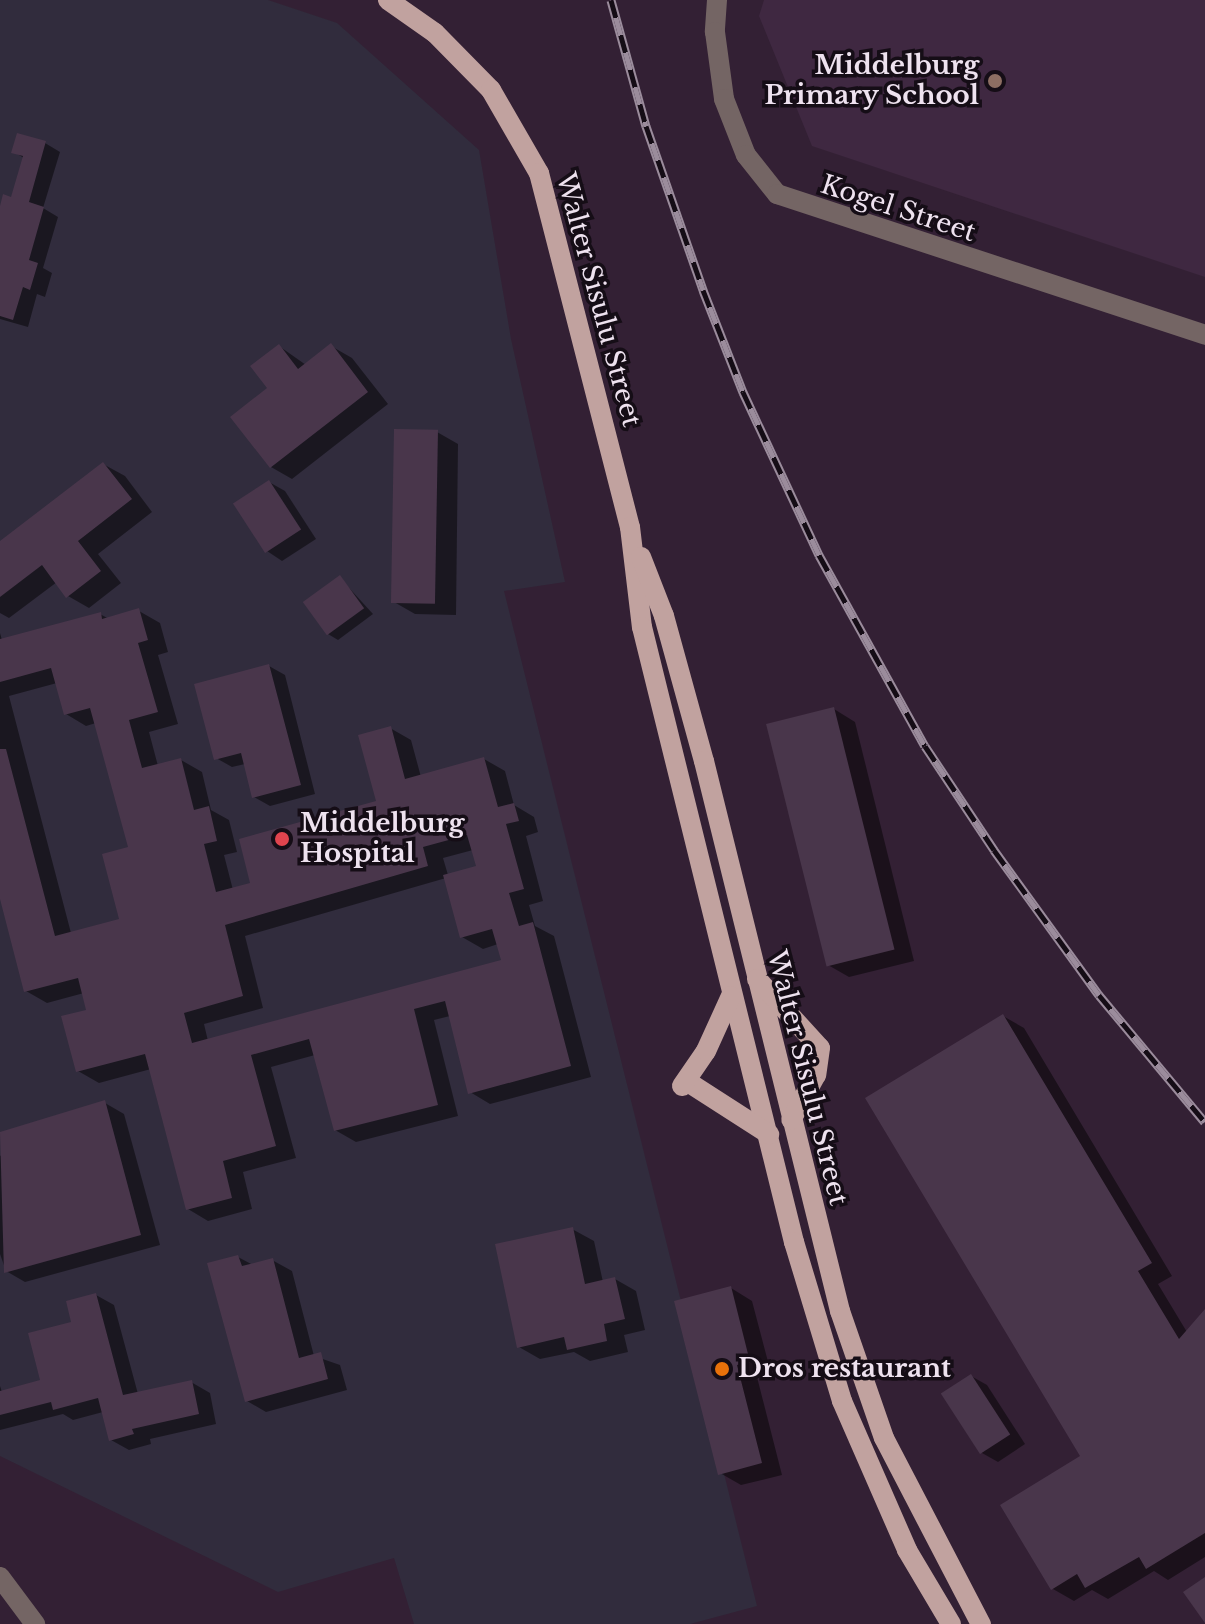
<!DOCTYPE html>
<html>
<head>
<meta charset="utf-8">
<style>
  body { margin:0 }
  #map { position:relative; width:1205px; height:1624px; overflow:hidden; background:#332034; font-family:"Libre Baskerville",serif }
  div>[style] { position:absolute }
  .built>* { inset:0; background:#3f2841 }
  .medical>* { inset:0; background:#312c3d }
  .shadow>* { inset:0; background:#0007 }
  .building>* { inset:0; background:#49364b; transform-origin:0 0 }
  .minor>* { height:20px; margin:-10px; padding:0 10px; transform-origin:10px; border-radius:10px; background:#746564 }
  .major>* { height:20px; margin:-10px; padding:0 10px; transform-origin:10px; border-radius:10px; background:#c1a29f }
  .rail>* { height:9px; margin-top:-4.5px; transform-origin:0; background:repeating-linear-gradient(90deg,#150d16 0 18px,#9b8c9c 0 36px); box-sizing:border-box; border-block:2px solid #9b8c9c }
  .dots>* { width:22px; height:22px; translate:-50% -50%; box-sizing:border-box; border:4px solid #150d16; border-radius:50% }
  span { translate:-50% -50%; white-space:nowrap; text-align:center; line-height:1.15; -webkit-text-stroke:7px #150d16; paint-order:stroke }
  .poi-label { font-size:26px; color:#eee2ef; font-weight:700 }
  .right { translate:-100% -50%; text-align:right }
  .left { translate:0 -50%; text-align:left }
  .street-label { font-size:26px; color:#eee2ef }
</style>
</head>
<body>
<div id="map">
  <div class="built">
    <i style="clip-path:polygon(764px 0,1205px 0,1205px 277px,812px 146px,759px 16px)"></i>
  </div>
  <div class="medical">
    <i style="clip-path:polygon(0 0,268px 0,337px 23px,479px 150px,511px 339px,565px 582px,504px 591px,757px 1606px,690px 1624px,414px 1624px,394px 1558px,278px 1592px,0 1456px)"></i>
  </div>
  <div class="shadow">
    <i style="clip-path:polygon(45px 143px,60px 152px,43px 208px,58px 217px,43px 268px,52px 273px,45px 297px,37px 294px,28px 327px,0 319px,0 213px,12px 199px,24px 158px,14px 152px)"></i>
    <i style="clip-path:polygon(279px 346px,306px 365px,331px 346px,352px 358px,388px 404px,292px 479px,271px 467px,270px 388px)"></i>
    <i style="clip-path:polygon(437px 432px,458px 444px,456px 615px,415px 614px,394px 602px)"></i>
    <i style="clip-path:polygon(103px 464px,125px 476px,152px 512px,98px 554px,121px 583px,89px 608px,68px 596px,57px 582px,9px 618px,0 613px,0 543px)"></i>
    <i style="clip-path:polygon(269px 482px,285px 491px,316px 539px,282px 561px,267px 551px)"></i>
    <i style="clip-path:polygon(340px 578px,373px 614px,338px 640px,328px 634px)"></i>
    <i style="clip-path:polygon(evenodd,139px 611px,160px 623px,168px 652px,158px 655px,178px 724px,149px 732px,158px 766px,181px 760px,202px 772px,211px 810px,229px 820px,237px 852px,224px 855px,233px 890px,253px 885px,379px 803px,390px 728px,411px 740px,421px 777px,484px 759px,505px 771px,514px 805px,534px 817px,538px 832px,526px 836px,543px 901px,529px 905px,535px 926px,554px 936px,591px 1077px,490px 1104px,470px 1092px,450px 1016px,434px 1020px,458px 1116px,356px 1142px,335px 1130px,315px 1055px,271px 1067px,296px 1158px,243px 1172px,252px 1209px,208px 1221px,188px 1209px,151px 1069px,99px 1083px,78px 1071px,88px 1011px,84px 993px,47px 1003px,26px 991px,0 891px,0 633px,2px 640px,100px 614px,109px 619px,139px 611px,57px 683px,66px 714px,86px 726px,96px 723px,130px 849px,121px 921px,71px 933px,9px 696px,57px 683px,139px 611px,473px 850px,478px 867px,448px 875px,443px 858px,473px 850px,139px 611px,446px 878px,462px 937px,483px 949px,498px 944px,503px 961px,208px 1041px,204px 1024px,263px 1008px,245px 936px,446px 878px)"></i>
    <i style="clip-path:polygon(269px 666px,285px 675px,315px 794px,270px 806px,254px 797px,245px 764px,232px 767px,216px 758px)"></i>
    <i style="clip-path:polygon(834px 709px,855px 722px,914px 961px,849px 977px,828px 965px)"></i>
    <i style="clip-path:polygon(1003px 1016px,1024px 1028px,1172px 1276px,1158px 1284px,1205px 1362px,1205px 1557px,1168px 1580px,1154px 1571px,1108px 1599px,1092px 1590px,1074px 1601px,1053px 1589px,1083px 1457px)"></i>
    <i style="clip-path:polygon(105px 1103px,124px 1114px,160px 1245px,25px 1282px,6px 1271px,0 1254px,0 1156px)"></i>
    <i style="clip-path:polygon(572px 1229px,594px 1241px,603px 1282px,615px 1279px,636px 1291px,645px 1330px,624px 1335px,628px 1352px,590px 1361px,574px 1352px,540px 1359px,519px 1347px)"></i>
    <i style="clip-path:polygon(238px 1257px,253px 1265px,272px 1260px,292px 1271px,314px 1356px,340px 1365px,347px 1390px,266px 1412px,247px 1401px)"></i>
    <i style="clip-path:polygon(731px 1288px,752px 1301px,771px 1373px,757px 1377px,782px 1475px,741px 1485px,720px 1473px)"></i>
    <i style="clip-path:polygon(96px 1295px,114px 1305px,138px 1394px,191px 1382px,210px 1393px,216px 1424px,150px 1439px,151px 1444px,129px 1450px,111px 1440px,103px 1412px,73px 1420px,63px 1414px,0 1430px,0 1386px,2px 1392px,43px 1382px,74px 1323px)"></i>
    <i style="clip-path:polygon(971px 1376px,987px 1385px,1025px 1444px,998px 1462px,982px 1453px)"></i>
  </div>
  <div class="building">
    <i style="clip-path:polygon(17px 133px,46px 141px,29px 202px,44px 207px,29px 260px,38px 263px,30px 290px,23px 287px,13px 320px,0 316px,0 206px,3px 194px,11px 197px,23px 156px,11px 153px)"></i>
    <i style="clip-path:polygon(331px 343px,368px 392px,270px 468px,230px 417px,267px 388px,250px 366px,279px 344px,298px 369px)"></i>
    <i style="left:394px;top:429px;width:44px;height:174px;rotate:1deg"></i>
    <i style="clip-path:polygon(103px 462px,132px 499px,78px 541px,101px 571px,66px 598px,42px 565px,0 597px,0 541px)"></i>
    <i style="left:269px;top:480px;width:59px;height:43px;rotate:57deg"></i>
    <i style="left:340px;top:575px;width:41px;height:46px;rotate:54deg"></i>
    <i style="clip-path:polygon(evenodd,139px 608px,148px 640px,138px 643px,158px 712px,129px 720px,142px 768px,181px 758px,194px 810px,209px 806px,217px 841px,204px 844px,216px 892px,250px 883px,239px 839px,376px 801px,358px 735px,391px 726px,405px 779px,484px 757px,498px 807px,514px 803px,519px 821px,506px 824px,524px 889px,509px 893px,519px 926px,533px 922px,571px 1066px,468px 1094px,445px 1001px,414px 1009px,438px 1105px,334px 1131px,309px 1039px,251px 1055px,276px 1146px,223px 1161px,232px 1198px,186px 1210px,145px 1054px,76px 1072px,61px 1016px,86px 1010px,78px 978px,24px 992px,0 899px,0 749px,6px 749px,55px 936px,119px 919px,102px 854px,128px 847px,90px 708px,64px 715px,51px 668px,0 682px,0 639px,101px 612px,102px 619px,139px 608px,467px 835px,476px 866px,443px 875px,460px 938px,492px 929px,501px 960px,192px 1043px,184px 1013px,243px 996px,225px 925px,428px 866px,423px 847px,467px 835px)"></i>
    <i style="clip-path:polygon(269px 664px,301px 785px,252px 798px,241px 753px,214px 760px,194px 684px)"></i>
    <i style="left:834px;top:707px;width:250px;height:70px;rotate:76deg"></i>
    <i style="clip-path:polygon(1003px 1014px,1152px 1263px,1138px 1271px,1179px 1339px,1205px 1309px,1205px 1533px,1146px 1569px,1139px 1557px,1085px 1588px,1077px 1574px,1051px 1590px,1000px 1505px,1080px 1456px,865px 1098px)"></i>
    <i style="clip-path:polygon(105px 1100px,141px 1235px,4px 1273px,0 1132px)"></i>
    <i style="clip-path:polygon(573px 1227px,585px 1284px,615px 1277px,625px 1319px,604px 1324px,607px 1341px,567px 1350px,564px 1337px,517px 1348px,495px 1244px)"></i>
    <i style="clip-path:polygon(238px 1255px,242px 1266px,273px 1258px,299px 1358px,321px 1352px,328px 1379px,245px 1402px,207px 1263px)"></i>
    <i style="clip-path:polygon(731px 1286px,750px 1362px,737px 1365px,762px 1463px,718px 1475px,674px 1301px)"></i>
    <i style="clip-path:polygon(96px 1293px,123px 1395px,192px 1380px,199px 1414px,132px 1429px,134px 1434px,109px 1441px,98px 1398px,53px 1410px,51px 1402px,0 1415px,0 1391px,40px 1380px,28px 1333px,71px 1322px,66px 1301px)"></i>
    <i style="left:971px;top:1374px;width:72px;height:36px;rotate:57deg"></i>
    <i style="clip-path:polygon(1205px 1577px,1205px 1623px,1183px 1592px)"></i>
  </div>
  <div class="minor">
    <i style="left:717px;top:0;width:32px;rotate:94deg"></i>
    <i style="left:715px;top:32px;width:68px;rotate:82.3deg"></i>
    <i style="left:724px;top:99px;width:60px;rotate:68.6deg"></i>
    <i style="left:746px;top:155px;width:50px;rotate:51.5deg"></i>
    <i style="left:777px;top:194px;width:451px;rotate:18.2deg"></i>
    <i style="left:0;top:1577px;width:59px;rotate:53.3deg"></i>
  </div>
  <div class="major">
    <i style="left:388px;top:0;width:57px;rotate:35.1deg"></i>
    <i style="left:435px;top:33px;width:80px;rotate:45.5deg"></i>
    <i style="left:491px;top:90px;width:96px;rotate:60deg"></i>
    <i style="left:539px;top:173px;width:366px;rotate:75.6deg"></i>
    <i style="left:630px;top:527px;width:101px;rotate:83.2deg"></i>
    <i style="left:642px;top:627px;width:634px;rotate:76.12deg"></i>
    <i style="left:794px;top:1242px;width:166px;rotate:73.2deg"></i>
    <i style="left:842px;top:1401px;width:163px;rotate:66.4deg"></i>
    <i style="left:907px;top:1550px;width:86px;rotate:59.3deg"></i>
    <i style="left:641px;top:557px;width:63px;rotate:68.7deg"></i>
    <i style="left:664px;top:616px;width:150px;rotate:74.6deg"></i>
    <i style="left:704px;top:761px;width:567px;rotate:76.11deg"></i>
    <i style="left:840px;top:1311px;width:134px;rotate:70.9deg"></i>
    <i style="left:884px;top:1438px;width:210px;rotate:62.5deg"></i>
    <i style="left:757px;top:979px;width:93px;rotate:47.6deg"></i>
    <i style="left:820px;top:1048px;width:27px;rotate:98deg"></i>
    <i style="left:816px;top:1075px;width:51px;rotate:119.1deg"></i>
    <i style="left:691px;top:1084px;width:93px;rotate:32.7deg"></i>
    <i style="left:682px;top:1086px;width:42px;rotate:-55.6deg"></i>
    <i style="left:706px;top:1051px;width:60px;rotate:-65.6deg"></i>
  </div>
  <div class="rail">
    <i style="left:611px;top:0;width:131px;rotate:74.5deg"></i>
    <i style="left:646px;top:126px;width:174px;rotate:70.8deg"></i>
    <i style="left:703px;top:290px;width:110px;rotate:68.6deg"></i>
    <i style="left:743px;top:392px;width:180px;rotate:65deg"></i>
    <i style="left:819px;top:555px;width:218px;rotate:61deg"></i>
    <i style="left:925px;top:746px;width:125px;rotate:56.4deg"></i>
    <i style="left:994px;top:850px;width:179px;rotate:54.1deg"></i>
    <i style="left:1099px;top:995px;width:165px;rotate:50.2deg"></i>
  </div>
  <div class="dots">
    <i style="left:995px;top:81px;background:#8d6e63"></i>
    <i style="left:282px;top:839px;background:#e0444e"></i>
    <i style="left:722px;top:1369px;background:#e8710a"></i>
  </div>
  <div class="poi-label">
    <span class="right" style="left:979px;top:81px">Middelburg<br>Primary School</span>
    <span class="left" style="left:300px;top:839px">Middelburg<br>Hospital</span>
    <span class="left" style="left:738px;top:1369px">Dros restaurant</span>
  </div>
  <div class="street-label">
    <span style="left:898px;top:209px;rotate:18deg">Kogel Street</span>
    <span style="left:598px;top:300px;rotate:75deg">Walter Sisulu Street</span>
    <span style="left:807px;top:1078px;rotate:76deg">Walter Sisulu Street</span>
  </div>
</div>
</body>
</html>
